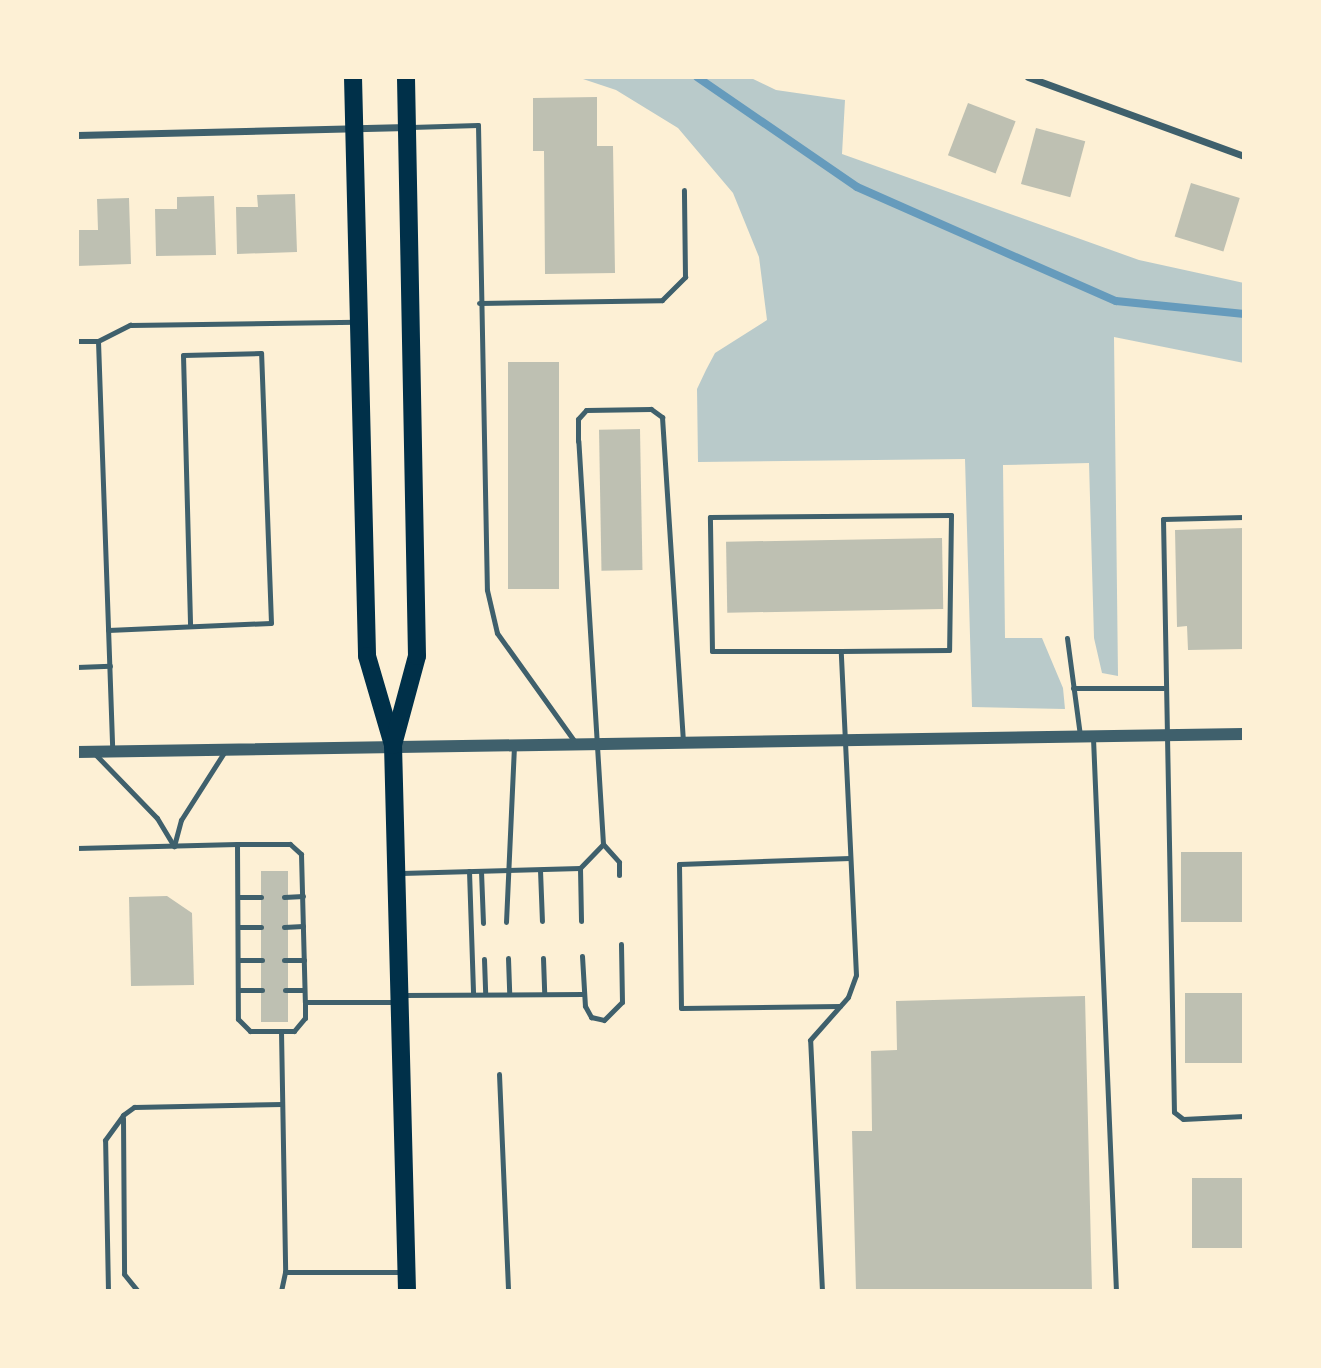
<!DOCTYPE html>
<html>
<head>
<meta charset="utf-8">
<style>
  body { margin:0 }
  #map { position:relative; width:1321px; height:1368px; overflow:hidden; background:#fdf0d5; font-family:"DejaVu Sans",sans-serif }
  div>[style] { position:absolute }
  .green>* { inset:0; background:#b9caca }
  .stream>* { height:8px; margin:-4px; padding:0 4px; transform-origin:4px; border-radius:4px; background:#669bbc }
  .building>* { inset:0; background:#bec0b2; transform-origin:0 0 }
  .service>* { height:5px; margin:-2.5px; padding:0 2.5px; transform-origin:2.5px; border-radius:2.5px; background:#3f606c }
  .minor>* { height:7px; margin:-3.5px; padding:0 3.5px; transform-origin:3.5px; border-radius:3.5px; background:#3f606c }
  .tertiary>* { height:12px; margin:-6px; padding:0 6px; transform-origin:6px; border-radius:6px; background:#3f606c }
  .primary>* { height:18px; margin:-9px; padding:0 9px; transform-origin:9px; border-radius:9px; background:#003049 }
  span { translate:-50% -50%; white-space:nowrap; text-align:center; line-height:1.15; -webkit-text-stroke:7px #fdf0d5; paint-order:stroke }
  .frame { position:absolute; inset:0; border:79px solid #fdf0d5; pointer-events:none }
</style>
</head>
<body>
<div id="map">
  <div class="green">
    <i style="clip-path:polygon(577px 77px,749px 77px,776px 90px,845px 100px,842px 154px,1139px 260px,1244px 283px,1244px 363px,1114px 337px,1118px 676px,1102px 673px,1094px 638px,1089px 463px,1003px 465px,1005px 638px,1042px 638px,1063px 688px,1065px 709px,972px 707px,965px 459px,698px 462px,697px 389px,706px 370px,715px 353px,767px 320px,759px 257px,733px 193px,678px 128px,616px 90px)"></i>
  </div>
  <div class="stream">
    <i style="left:697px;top:77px;width:194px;rotate:34.5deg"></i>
    <i style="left:857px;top:187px;width:283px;rotate:23.8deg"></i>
    <i style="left:1116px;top:301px;width:129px;rotate:5.8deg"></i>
  </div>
  <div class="building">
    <i style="clip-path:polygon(597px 97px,597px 146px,613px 146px,615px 273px,545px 274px,544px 151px,533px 151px,533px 98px)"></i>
    <i style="left:968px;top:103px;width:51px;height:56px;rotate:21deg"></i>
    <i style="left:1036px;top:128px;width:51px;height:58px;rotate:15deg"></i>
    <i style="left:1191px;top:183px;width:51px;height:56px;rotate:17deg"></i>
    <i style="clip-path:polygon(295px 194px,297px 252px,237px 254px,236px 207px,258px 207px,257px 195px)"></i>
    <i style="clip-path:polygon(214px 196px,216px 255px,156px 256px,155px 209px,177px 209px,177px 197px)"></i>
    <i style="clip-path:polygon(129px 198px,131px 264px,77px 266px,77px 230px,98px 230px,97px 199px)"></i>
    <i style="left:508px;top:362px;width:51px;height:227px"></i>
    <i style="left:640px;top:429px;width:141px;height:41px;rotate:89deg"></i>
    <i style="clip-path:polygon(1244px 528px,1244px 649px,1188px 650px,1187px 626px,1177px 627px,1175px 530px)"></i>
    <i style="left:942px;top:538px;width:71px;height:216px;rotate:89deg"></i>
    <i style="left:1244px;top:852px;width:70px;height:63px;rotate:90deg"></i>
    <i style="left:261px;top:871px;width:27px;height:151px"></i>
    <i style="clip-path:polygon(167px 896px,192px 913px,194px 985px,131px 986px,129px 897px)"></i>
    <i style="left:1244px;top:993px;width:70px;height:59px;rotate:90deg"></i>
    <i style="clip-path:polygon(1085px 996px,1092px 1291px,856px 1291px,852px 1131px,872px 1131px,871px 1051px,897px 1050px,896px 1001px)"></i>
    <i style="left:1244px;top:1178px;width:70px;height:52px;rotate:90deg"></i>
  </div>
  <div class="service">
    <i style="left:411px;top:127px;width:67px;rotate:-1.7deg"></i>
    <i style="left:478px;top:125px;width:465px;rotate:88.9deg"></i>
    <i style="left:487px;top:590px;width:44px;rotate:76.9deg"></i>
    <i style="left:497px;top:633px;width:134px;rotate:54.4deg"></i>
    <i style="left:479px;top:303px;width:183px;rotate:-0.9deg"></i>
    <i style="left:662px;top:300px;width:33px;rotate:-45deg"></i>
    <i style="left:685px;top:277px;width:87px;rotate:-90.7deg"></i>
    <i style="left:77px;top:341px;width:21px"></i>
    <i style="left:98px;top:341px;width:36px;rotate:-27deg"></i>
    <i style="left:130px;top:325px;width:227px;rotate:-0.8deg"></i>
    <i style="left:98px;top:341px;width:410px;rotate:88deg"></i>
    <i style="left:1244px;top:517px;width:81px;rotate:178.6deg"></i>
    <i style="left:1163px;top:519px;width:593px;rotate:88.94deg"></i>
    <i style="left:1174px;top:1112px;width:11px;rotate:38deg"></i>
    <i style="left:1183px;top:1119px;width:61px;rotate:-2.8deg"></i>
    <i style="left:108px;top:630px;width:163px;rotate:-2.5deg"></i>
    <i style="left:271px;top:623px;width:270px;rotate:-92.1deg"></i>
    <i style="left:261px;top:353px;width:78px;rotate:178.5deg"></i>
    <i style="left:183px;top:355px;width:271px;rotate:88.5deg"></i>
    <i style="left:1067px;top:638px;width:99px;rotate:82.4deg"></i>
    <i style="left:77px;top:667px;width:33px;rotate:-2deg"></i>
    <i style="left:1073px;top:688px;width:90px"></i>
    <i style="left:1093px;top:738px;width:553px;rotate:87.62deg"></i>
    <i style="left:95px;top:754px;width:89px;rotate:45.9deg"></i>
    <i style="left:157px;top:818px;width:33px;rotate:59deg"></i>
    <i style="left:237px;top:844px;width:53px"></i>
    <i style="left:290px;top:844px;width:15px;rotate:42deg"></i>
    <i style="left:301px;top:854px;width:148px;rotate:88.5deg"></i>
    <i style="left:305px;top:1002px;width:92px"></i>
    <i style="left:603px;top:844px;width:24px;rotate:48deg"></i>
    <i style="left:619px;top:862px;width:13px;rotate:90deg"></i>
    <i style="left:174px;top:846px;width:27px;rotate:-75deg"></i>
    <i style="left:181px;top:820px;width:82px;rotate:-57.5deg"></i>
    <i style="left:77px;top:848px;width:160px;rotate:-1.4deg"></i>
    <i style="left:237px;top:844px;width:175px;rotate:89.7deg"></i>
    <i style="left:238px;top:1019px;width:17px;rotate:45deg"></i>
    <i style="left:250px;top:1031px;width:44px"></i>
    <i style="left:294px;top:1031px;width:17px;rotate:-50deg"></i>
    <i style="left:305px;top:1018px;width:16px;rotate:-90deg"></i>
    <i style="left:580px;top:868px;width:53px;rotate:88.9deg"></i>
    <i style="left:540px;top:870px;width:51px;rotate:87.8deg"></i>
    <i style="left:469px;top:871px;width:123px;rotate:88.1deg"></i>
    <i style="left:481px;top:871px;width:52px;rotate:87.8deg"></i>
    <i style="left:401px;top:873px;width:179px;rotate:-1.6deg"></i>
    <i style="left:580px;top:868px;width:33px;rotate:-46deg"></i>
    <i style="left:603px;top:844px;width:404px;rotate:-93.5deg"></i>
    <i style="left:578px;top:441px;width:22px;rotate:-90deg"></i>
    <i style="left:578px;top:419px;width:12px;rotate:-48deg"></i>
    <i style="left:586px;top:410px;width:65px;rotate:-0.9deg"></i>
    <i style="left:651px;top:409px;width:14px;rotate:36deg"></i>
    <i style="left:662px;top:417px;width:325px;rotate:86.3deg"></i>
    <i style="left:238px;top:897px;width:23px"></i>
    <i style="left:284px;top:897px;width:19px;rotate:-3deg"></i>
    <i style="left:506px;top:922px;width:176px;rotate:-87.4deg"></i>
    <i style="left:238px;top:927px;width:23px"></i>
    <i style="left:284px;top:927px;width:19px;rotate:-3deg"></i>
    <i style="left:582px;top:956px;width:50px;rotate:86.6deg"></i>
    <i style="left:585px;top:1006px;width:13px;rotate:61deg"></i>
    <i style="left:591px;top:1017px;width:13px;rotate:13deg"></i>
    <i style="left:604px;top:1020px;width:25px;rotate:-45deg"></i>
    <i style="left:622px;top:1002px;width:58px;rotate:-91deg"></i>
    <i style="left:508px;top:958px;width:36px;rotate:88deg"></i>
    <i style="left:543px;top:958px;width:36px;rotate:88deg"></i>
    <i style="left:484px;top:959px;width:35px;rotate:88deg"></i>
    <i style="left:238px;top:960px;width:24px"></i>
    <i style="left:284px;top:960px;width:20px"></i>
    <i style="left:238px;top:990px;width:24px"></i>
    <i style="left:285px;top:990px;width:19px"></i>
    <i style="left:403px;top:995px;width:180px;rotate:-0.3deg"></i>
    <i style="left:840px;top:1006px;width:159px;rotate:179.3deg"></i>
    <i style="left:681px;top:1008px;width:144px;rotate:-90.8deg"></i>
    <i style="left:679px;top:864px;width:171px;rotate:-2deg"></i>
    <i style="left:281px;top:1031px;width:241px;rotate:89deg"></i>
    <i style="left:285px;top:1272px;width:117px"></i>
    <i style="left:499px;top:1074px;width:217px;rotate:87.6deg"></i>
    <i style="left:123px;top:1118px;width:156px;rotate:89.6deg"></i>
    <i style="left:124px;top:1274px;width:22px;rotate:51deg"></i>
    <i style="left:108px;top:1291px;width:151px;rotate:-91.1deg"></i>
    <i style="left:105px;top:1140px;width:31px;rotate:-54deg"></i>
    <i style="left:123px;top:1115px;width:14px;rotate:-36deg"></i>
    <i style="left:134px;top:1107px;width:148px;rotate:-1.2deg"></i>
    <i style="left:252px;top:1291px;width:30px"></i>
    <i style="left:281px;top:1291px;width:19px;rotate:-78deg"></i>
    <i style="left:822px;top:1291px;width:251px;rotate:-92.7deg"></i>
    <i style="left:810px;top:1040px;width:57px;rotate:-48.5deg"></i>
    <i style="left:848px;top:997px;width:23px;rotate:-70deg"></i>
    <i style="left:856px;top:975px;width:324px;rotate:-92.7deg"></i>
    <i style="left:841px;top:651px;width:129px;rotate:180deg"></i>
    <i style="left:712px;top:651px;width:134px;rotate:-90.9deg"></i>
    <i style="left:710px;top:517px;width:241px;rotate:-0.5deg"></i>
    <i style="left:951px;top:515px;width:135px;rotate:90.8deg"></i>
    <i style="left:949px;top:650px;width:108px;rotate:179.5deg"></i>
  </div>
  <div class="minor">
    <i style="left:1028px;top:77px;width:230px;rotate:20.1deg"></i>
    <i style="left:77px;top:135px;width:330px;rotate:-1.4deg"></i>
  </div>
  <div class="tertiary">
    <i style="left:77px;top:752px;width:1167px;rotate:-0.88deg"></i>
  </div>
  <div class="primary">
    <i style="left:353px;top:77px;width:579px;rotate:88.61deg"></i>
    <i style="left:367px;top:656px;width:93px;rotate:73.7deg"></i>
    <i style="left:393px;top:745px;width:546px;rotate:88.53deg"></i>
    <i style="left:393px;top:745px;width:92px;rotate:-74.9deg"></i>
    <i style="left:417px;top:656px;width:579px;rotate:-91.09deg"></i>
  </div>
  <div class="frame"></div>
</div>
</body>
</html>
